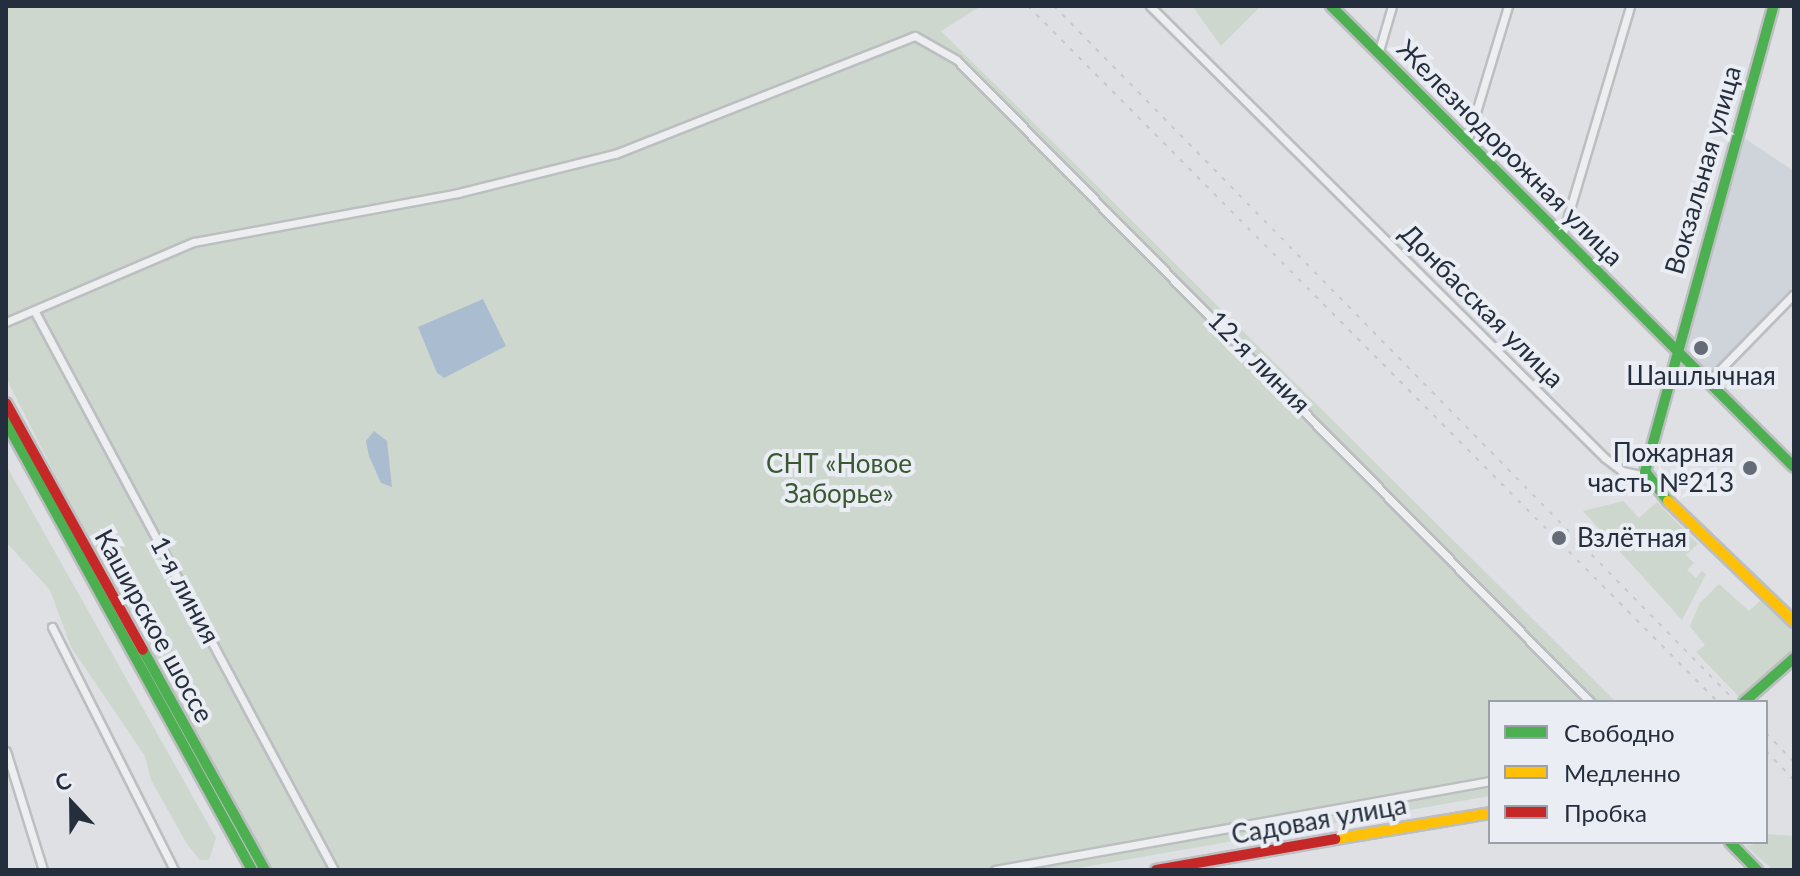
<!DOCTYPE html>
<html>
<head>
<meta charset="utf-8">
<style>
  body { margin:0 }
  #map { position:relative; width:1800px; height:876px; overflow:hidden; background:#dee0e3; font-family:Lato,sans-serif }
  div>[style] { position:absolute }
  .built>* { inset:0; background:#cfd3da }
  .green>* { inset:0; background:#ced7ce }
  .water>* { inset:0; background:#aabdd0 }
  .roads { filter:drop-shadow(2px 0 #bcbec1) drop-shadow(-2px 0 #bcbec1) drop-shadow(0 2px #bcbec1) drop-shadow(0 -2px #bcbec1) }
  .street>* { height:7px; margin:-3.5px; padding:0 3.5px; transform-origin:3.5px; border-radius:3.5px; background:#eceef0 }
  .fast>* { height:10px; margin:-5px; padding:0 5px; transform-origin:5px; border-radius:5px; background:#4caf50 }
  .slow>* { height:10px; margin:-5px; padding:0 5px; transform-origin:5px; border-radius:5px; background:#ffc107 }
  .jam>* { height:10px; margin:-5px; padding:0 5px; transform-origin:5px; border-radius:5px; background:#c62828 }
  .rail>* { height:2px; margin-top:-1px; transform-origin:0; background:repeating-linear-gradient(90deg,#c6c8cb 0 4px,transparent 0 12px) }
  .dots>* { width:22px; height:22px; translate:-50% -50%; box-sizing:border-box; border:4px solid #eaeef4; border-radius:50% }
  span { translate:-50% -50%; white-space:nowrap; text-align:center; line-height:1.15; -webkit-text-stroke:8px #eaeef4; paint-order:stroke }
  .street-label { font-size:26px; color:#252e3c }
  .poi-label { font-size:26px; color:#252e3c }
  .right { translate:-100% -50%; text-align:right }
  .left { translate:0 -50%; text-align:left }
  .park-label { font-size:26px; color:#3a5832 }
  .frame { position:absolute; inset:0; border:8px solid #252e3c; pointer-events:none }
  .legend { position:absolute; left:1488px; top:700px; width:280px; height:144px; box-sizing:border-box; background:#eaeef4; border:2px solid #9ba1aa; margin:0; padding:10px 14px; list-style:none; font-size:24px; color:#252e3c }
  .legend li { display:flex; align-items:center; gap:16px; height:40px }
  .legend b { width:40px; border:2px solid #9ba1aa }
  .north { position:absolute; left:32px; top:764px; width:80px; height:80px; -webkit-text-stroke:6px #eaeef4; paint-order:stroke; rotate:338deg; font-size:22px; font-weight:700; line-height:32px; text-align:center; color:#252e3c }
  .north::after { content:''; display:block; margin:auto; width:28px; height:36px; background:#252e3c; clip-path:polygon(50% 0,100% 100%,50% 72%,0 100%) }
</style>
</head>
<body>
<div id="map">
  <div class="built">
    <i style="clip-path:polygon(1741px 136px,1794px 171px,1794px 285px,1710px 376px,1680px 344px)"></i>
  </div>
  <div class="green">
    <i style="clip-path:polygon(6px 6px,981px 6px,941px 31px,1616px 702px,1490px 702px,1490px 796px,1067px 870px,274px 870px,114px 591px,6px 378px)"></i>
    <i style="clip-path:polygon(1192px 6px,1261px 6px,1221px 46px)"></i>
    <i style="clip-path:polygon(6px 465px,216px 838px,209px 860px,200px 860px,187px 844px,151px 780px,145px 756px,71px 647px,50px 590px,6px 542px)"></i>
    <i style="clip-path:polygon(1623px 501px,1639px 518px,1657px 502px,1698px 544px,1686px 555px,1694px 563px,1687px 570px,1696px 578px,1702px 571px,1706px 574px,1682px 620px,1583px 511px)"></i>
    <i style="clip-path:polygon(1719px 584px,1749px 611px,1762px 599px,1794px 631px,1794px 652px,1742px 700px,1696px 652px,1705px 645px,1690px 626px,1700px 603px)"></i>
    <i style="clip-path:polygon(1766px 834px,1794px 836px,1794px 870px,1773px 870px,1746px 846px,1766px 842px)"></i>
  </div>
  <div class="water">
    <i style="clip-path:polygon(483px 299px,506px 346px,444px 378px,437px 373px,418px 327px)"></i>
    <i style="clip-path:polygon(374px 431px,387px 441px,392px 487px,381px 483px,369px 456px,366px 441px)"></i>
  </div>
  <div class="roads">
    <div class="street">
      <i style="left:1150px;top:6px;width:641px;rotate:44.81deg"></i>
      <i style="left:1605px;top:458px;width:21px;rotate:37deg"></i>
      <i style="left:1622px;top:471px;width:25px;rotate:12deg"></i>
      <i style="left:1378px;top:54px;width:50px;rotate:-73.7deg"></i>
      <i style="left:1467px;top:142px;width:142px;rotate:-73.2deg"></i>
      <i style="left:1562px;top:236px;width:240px;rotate:-73.5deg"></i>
      <i style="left:35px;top:312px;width:633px;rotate:61.82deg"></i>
      <i style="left:6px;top:322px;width:204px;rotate:-23.1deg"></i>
      <i style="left:194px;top:242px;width:269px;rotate:-10.5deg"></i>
      <i style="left:458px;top:193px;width:162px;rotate:-14deg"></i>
      <i style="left:615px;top:154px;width:322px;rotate:-21.5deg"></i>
      <i style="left:915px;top:36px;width:48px;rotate:29.7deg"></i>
      <i style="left:957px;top:60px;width:902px;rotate:45.4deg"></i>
      <i style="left:1708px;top:382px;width:123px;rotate:-45.7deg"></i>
      <i style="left:52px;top:627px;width:272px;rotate:63.3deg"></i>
      <i style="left:6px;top:751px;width:125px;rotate:72.7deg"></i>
      <i style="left:995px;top:870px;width:503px;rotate:-10.19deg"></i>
    </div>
    <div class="fast">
      <i style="left:1331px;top:6px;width:653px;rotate:44.88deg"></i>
      <i style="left:6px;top:422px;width:511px;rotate:61.23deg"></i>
      <i style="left:1668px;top:501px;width:37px;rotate:-128deg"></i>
      <i style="left:1645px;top:472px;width:483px;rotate:-74.6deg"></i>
      <i style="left:143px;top:650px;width:252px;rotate:61deg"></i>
      <i style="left:1744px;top:702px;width:67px;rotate:-41.3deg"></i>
      <i style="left:1730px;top:842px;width:39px;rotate:46deg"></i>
    </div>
    <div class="slow">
      <i style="left:1668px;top:501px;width:175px;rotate:43.8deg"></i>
      <i style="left:1335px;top:839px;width:157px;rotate:-9.5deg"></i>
    </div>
    <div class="jam">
      <i style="left:6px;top:403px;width:282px;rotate:61deg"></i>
      <i style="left:1156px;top:870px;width:182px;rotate:-9.8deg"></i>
    </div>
  </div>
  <div class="rail">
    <i style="left:1028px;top:6px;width:980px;rotate:45.25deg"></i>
    <i style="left:1054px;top:6px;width:974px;rotate:45.58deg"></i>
    <i style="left:1766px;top:733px;width:40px;rotate:46deg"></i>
    <i style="left:1766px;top:751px;width:40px;rotate:46deg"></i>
  </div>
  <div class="dots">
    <i style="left:1701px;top:348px;background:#666c76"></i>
    <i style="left:1750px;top:468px;background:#666c76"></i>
    <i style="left:1559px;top:538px;background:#666c76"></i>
  </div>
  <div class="street-label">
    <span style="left:1510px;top:153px;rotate:45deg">Железнодорожная улица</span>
    <span style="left:1703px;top:170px;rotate:-74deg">Вокзальная улица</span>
    <span style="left:1482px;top:306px;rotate:45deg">Донбасская улица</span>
    <span style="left:1259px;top:362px;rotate:45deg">12-я линия</span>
    <span style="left:185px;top:590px;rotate:62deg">1-я линия</span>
    <span style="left:154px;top:626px;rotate:61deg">Каширское шоссе</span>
    <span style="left:1319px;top:820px;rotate:-10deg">Садовая улица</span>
  </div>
  <div class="poi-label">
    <span style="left:1701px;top:376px">Шашлычная</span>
    <span class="right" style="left:1734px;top:468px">Пожарная<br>часть №213</span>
    <span class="left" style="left:1577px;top:538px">Взлётная</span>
  </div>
  <div class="park-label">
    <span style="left:839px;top:479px">СНТ «Новое<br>Заборье»</span>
  </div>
  <div class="frame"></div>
  <ul class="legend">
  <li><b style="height:10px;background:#4caf50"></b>Свободно</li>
  <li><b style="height:10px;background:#ffc107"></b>Медленно</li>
  <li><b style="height:10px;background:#c62828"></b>Пробка</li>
  </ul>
  <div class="north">С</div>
</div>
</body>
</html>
